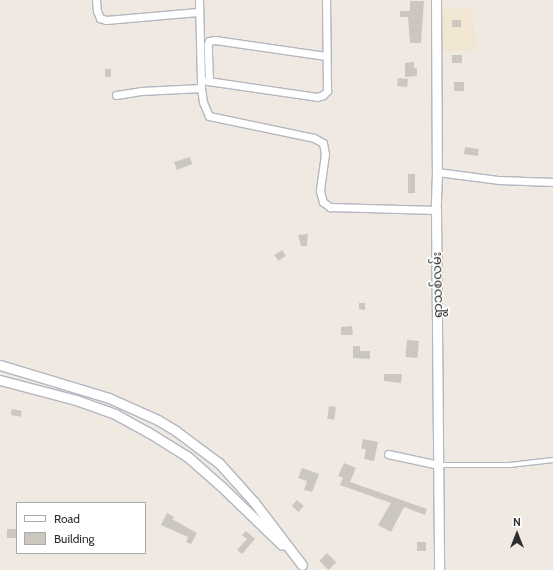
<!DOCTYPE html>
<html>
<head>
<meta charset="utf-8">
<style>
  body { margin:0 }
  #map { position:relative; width:553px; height:570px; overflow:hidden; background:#efe9e1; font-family:Cabin,"Noto Sans Myanmar",sans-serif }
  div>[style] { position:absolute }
  .education>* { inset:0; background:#f0e6d1 }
  .building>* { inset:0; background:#cbc7bf; transform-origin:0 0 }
  .roads { filter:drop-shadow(1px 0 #b4b7c1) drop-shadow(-1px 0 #b4b7c1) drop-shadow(0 1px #b4b7c1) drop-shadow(0 -1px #b4b7c1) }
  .lane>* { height:3.5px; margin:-1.75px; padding:0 1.75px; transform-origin:1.75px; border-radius:1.75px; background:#fff }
  .street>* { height:7px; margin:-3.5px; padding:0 3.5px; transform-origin:3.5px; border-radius:3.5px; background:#fff }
  .secondary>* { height:9px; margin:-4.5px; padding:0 4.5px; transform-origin:4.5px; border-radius:4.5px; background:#fff }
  span { translate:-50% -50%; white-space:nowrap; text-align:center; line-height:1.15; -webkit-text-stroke:3.5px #fff; paint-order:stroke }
  .street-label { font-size:13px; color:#2e2e2e }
  .legend { position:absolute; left:16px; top:502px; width:130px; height:52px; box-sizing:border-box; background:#fff; border:1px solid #ababab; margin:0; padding:5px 7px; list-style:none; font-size:12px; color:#2e2e2e }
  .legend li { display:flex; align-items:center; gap:8px; height:20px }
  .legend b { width:20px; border:1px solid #ababab }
  .north { position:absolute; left:497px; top:514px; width:40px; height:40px; -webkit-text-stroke:3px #fff; paint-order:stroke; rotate:0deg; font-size:11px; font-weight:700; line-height:16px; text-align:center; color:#2e2e2e }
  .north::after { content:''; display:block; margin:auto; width:14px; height:18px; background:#2e2e2e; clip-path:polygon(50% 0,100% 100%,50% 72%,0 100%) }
</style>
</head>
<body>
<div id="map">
  <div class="education">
    <i style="clip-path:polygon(472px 7px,476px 51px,440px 51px,439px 10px)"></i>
  </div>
  <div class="building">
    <i style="clip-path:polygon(410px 1px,424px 1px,421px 43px,410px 43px,408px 17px,400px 17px,400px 11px,410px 11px)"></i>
    <i style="left:452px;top:20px;width:9px;height:7px"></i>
    <i style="left:452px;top:55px;width:10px;height:8px"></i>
    <i style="clip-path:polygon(414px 62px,414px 68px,417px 68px,417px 76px,405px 77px,405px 63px)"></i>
    <i style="left:105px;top:69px;width:6px;height:8px"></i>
    <i style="left:398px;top:78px;width:10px;height:8px;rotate:6deg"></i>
    <i style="left:454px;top:82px;width:10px;height:9px"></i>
    <i style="left:465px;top:147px;width:14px;height:7px;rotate:8deg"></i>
    <i style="clip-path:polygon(190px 157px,192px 164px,177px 170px,174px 162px)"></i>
    <i style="left:408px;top:174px;width:7px;height:19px"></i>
    <i style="clip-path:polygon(308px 234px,307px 246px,301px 246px,298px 235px)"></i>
    <i style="left:282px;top:250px;width:7px;height:9px;rotate:56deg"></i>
    <i style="clip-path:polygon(359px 303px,365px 303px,365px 310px,359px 309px)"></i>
    <i style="clip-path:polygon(352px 326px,353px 335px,341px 335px,341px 327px)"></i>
    <i style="left:407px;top:340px;width:12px;height:17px;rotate:5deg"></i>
    <i style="clip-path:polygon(353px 346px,360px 346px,360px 351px,370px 351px,370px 359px,353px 358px)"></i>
    <i style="clip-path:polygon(384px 374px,402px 374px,401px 383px,384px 381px)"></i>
    <i style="left:329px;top:406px;width:7px;height:13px;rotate:8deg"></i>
    <i style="left:12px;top:409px;width:10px;height:6px;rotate:11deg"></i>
    <i style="clip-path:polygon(363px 439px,378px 442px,374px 461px,364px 459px,366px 450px,361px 448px)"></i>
    <i style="clip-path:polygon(344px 463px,356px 468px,350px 482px,427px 509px,425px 515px,404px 507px,391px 532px,378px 525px,391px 503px,340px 485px,343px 478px,338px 476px)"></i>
    <i style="clip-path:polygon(302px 468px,319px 474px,312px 492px,304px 490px,307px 481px,298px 478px)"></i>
    <i style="left:297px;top:500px;width:9px;height:8px;rotate:41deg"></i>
    <i style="clip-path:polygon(167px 513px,174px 517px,172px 519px,197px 533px,191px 544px,186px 542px,188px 537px,161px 525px)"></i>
    <i style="left:7px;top:529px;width:9px;height:9px"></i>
    <i style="clip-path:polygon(246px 531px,255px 539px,242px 554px,237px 550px,247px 539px,242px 535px)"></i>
    <i style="left:417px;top:542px;width:9px;height:9px"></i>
    <i style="left:327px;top:553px;width:13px;height:11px;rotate:45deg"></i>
  </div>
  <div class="roads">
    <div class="lane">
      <i style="left:439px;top:465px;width:71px"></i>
      <i style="left:510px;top:465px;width:43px;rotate:-6.6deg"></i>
    </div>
    <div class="street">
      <i style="left:96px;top:0;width:11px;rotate:85deg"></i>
      <i style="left:97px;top:11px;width:8px;rotate:67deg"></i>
      <i style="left:100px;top:18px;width:6px;rotate:18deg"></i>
      <i style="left:106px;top:20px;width:92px;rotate:-5deg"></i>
      <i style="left:199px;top:0;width:84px;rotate:88.6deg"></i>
      <i style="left:201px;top:80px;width:117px;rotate:8.3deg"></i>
      <i style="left:317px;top:97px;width:6px;rotate:-18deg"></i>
      <i style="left:323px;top:95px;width:6px;rotate:-45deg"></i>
      <i style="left:327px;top:91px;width:91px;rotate:-90.6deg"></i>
      <i style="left:209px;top:81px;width:37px;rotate:-92deg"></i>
      <i style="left:208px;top:44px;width:3px;rotate:-72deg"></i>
      <i style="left:209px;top:41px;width:6px;rotate:-9deg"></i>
      <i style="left:215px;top:40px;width:112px;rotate:8.2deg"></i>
      <i style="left:116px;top:95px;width:25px;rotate:-9deg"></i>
      <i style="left:141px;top:91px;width:60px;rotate:-2.9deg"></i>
      <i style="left:201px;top:88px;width:14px;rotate:82deg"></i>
      <i style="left:203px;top:102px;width:15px;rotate:67deg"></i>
      <i style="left:209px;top:116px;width:107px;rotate:11.8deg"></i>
      <i style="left:314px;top:138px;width:10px;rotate:29deg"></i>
      <i style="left:323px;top:143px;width:11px;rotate:80deg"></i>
      <i style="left:325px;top:154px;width:37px;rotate:98deg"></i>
      <i style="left:320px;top:191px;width:11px;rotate:75deg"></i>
      <i style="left:323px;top:202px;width:9px;rotate:36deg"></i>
      <i style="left:330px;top:207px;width:106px;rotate:1.6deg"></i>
      <i style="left:437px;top:172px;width:63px;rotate:7.4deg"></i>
      <i style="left:499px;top:180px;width:54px;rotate:2.1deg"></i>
      <i style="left:388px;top:454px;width:52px;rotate:12.2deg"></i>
    </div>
    <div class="secondary">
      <i style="left:436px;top:0;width:172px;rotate:89.7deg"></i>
      <i style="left:437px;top:172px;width:38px;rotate:92deg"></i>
      <i style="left:436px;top:210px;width:360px;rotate:89.5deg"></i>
      <i style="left:0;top:365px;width:114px;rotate:16.8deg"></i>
      <i style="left:109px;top:398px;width:54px;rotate:24.2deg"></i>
      <i style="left:158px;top:420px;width:21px;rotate:31deg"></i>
      <i style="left:176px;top:431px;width:54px;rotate:36.7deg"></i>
      <i style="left:219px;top:463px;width:52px;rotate:48.1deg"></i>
      <i style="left:254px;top:502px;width:79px;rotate:52.7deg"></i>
      <i style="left:0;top:380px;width:79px;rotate:14.7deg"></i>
      <i style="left:76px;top:400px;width:41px;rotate:19.7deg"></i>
      <i style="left:115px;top:414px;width:38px;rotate:29deg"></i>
      <i style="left:148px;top:432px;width:47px;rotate:32deg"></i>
      <i style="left:188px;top:457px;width:45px;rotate:41.4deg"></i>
      <i style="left:222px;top:487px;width:83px;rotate:44deg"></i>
    </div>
  </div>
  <div class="street-label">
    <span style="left:437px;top:285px;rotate:-91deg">ရွာသစ်လမ်း</span>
  </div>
  <ul class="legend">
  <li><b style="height:5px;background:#fff"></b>Road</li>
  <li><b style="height:11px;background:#cbc7bf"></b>Building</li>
  </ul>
  <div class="north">N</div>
</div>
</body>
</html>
